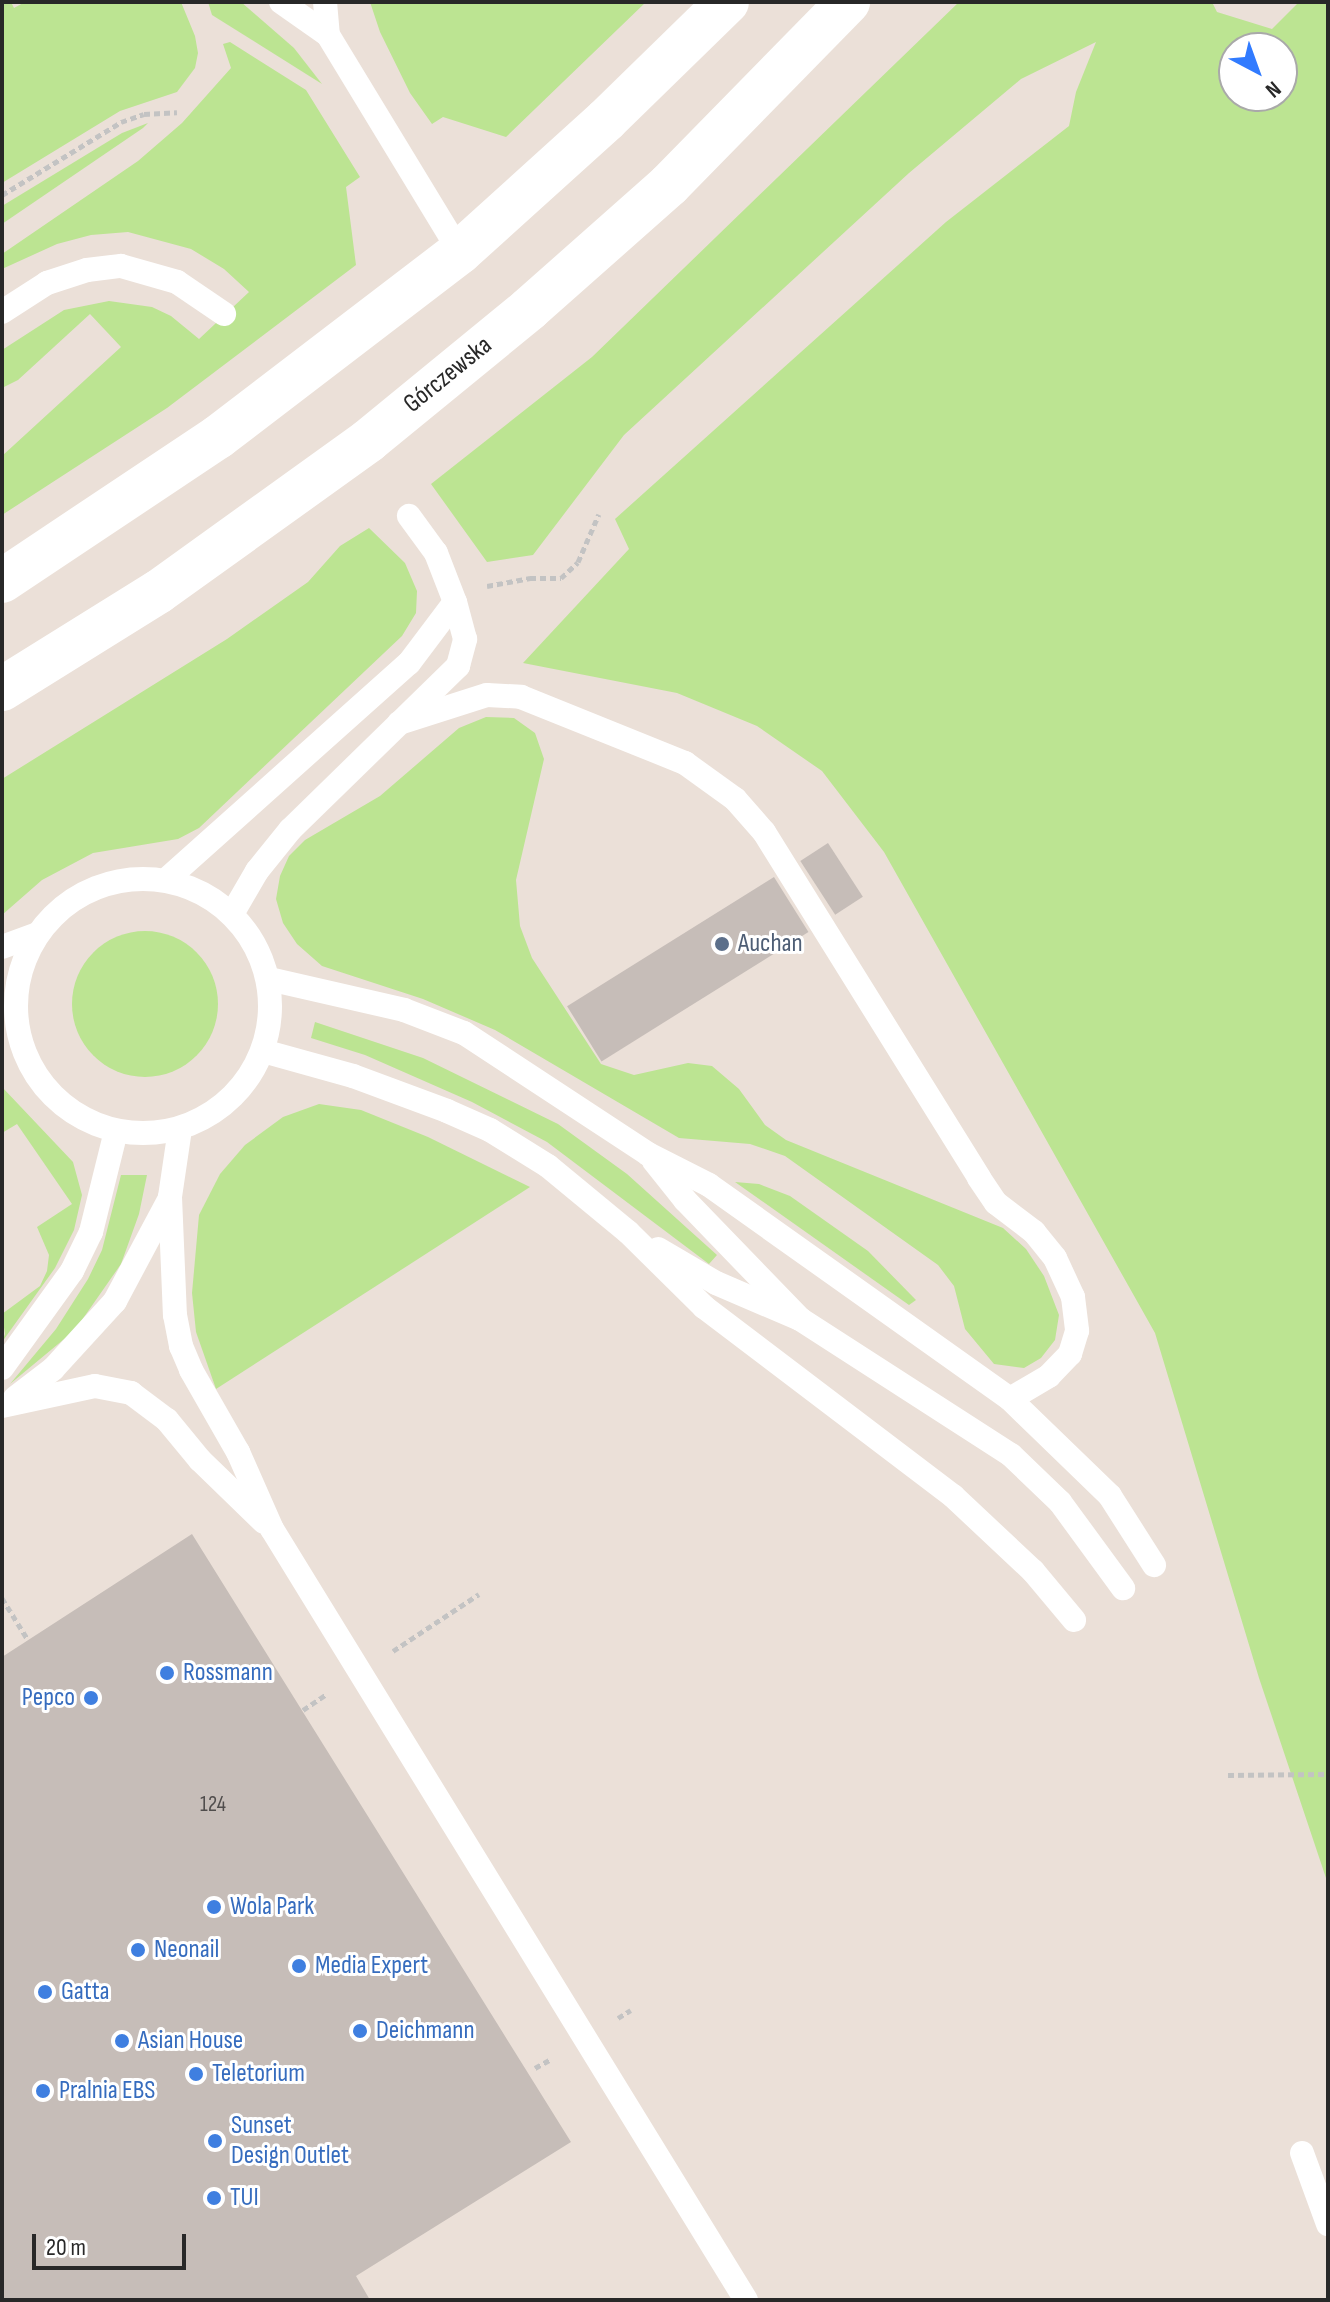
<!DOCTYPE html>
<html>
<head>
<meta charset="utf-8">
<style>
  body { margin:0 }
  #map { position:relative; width:1330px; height:2302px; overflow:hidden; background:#ebe0d8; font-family:"Sofia Sans Condensed",sans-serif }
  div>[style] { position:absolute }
  .green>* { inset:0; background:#bce492 }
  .round { border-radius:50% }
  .building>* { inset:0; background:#c6bdb8; transform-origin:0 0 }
  .path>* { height:5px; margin-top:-2.5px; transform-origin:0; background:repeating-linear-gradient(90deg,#c3c3c3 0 6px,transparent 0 10px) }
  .service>* { height:24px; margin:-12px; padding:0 12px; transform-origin:12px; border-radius:12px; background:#fff }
  .service>.ring { margin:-12px; padding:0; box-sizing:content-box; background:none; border:24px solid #fff; border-radius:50% }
  .secondary>* { height:44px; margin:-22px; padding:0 22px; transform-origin:22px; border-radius:22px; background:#fff }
  .dots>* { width:22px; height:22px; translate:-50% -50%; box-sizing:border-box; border:4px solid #fff; border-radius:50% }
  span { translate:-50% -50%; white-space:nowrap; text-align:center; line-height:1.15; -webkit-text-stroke:6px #fff; paint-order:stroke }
  .number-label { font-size:22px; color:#504d4c }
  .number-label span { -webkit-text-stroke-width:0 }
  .street-label { font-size:26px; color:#282828 }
  .service-label { font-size:26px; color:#4e5e75 }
  .left { translate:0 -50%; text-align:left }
  .shop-label { font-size:26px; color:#366cbe }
  .right { translate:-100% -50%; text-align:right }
  .frame { position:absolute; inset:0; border:4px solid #282828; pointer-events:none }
  .north { position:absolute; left:1218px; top:32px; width:80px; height:80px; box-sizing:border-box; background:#fff; border:2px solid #a9a9a9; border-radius:50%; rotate:139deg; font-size:22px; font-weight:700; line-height:32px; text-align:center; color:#282828 }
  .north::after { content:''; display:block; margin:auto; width:28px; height:36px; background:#317bff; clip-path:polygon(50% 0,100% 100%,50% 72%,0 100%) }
  .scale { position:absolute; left:32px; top:2234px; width:154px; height:36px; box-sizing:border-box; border:4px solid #282828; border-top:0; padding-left:10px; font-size:24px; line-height:28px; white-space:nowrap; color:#282828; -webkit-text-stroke:6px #fff; paint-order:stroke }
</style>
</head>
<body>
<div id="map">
  <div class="green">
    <i style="clip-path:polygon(2px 2px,11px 2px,14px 8px,25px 2px,181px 2px,195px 36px,198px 53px,195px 68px,177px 92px,120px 111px,2px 183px)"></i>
    <i style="clip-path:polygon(208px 2px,241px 2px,294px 48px,322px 84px,212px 15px)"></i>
    <i style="clip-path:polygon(370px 2px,646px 2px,506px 137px,443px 117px,432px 124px,410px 93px,380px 32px)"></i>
    <i style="clip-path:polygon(evenodd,959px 2px,1212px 2px,1217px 12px,1272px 29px,1299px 2px,1328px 3px,1328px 1884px,1259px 1678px,1155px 1333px,884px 852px,822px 771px,757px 726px,677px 693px,523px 663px,629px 549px,615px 519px,946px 222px,1069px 126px,1076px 92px,1096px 42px,1021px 79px,909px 173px,624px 435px,533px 555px,487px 562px,431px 484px,592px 357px,959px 2px,1234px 48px,1282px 48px,1282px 96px,1234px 96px,1234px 48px)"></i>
    <i style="clip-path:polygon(230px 42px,306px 90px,360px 177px,346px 187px,356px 265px,167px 408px,2px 515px,2px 456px,121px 347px,90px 314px,18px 380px,2px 388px,2px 350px,64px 310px,109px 301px,152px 307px,171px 316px,199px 339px,249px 292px,224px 269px,191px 249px,128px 232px,91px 235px,57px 244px,2px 269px,2px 254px,138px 161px,182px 123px,231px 68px,223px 44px)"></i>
    <i style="clip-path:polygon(148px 123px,143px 128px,2px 224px,2px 206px,122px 133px)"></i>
    <i style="clip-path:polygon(369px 528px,405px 563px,417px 591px,416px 613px,402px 636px,199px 828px,178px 839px,93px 853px,42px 880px,2px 915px,2px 779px,227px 639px,308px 582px,340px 546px)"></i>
    <i style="clip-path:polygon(486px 717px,514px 718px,535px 733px,544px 759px,516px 880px,520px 926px,532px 958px,601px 1064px,634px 1075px,688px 1063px,712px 1066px,739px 1089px,765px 1125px,786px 1140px,1003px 1228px,1026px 1249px,1044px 1276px,1059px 1315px,1055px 1340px,1041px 1358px,1024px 1368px,994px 1364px,965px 1329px,954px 1286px,938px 1265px,785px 1156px,750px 1144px,679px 1138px,495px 1030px,423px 999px,322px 966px,297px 944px,283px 923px,276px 899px,280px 876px,289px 856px,305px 840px,380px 796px,459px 728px)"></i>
    <i class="round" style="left:72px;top:931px;width:146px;height:146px"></i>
    <i style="clip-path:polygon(315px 1022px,423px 1058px,558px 1124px,627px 1174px,717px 1255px,709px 1264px,547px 1142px,472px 1102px,365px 1055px,311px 1038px)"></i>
    <i style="clip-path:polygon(2px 1087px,73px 1162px,82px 1195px,74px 1230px,55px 1268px,2px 1342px,5px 1334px,2px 1314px,40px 1286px,47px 1271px,49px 1255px,37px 1227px,72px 1204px,17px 1124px,2px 1133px)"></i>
    <i style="clip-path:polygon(319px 1104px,361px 1110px,428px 1137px,530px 1187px,216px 1389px,196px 1332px,192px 1293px,199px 1215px,220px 1174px,245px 1145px,283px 1117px)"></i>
    <i style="clip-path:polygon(121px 1175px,147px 1175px,139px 1214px,121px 1264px,75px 1330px,10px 1384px,56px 1329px,88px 1279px,102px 1250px)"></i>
    <i style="clip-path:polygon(735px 1182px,759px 1184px,790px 1196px,868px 1251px,916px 1300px,909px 1305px)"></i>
  </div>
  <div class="building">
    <i style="left:828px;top:843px;width:64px;height:33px;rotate:57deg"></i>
    <i style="left:774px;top:877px;width:65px;height:244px;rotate:58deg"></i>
    <i style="clip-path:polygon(192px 1534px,571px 2142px,356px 2276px,370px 2300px,2px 2300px,2px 1657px)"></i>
  </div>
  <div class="path">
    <i style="left:2px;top:195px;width:140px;rotate:-31.5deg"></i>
    <i style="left:121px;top:122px;width:24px;rotate:-19deg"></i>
    <i style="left:144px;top:114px;width:33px;rotate:-3deg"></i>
    <i style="left:487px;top:586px;width:44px;rotate:-10.5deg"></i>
    <i style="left:530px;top:578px;width:31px"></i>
    <i style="left:561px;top:578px;width:23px;rotate:-43deg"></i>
    <i style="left:578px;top:562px;width:52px;rotate:-66.4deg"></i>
    <i style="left:2px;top:1598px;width:49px;rotate:58.2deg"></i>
    <i style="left:393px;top:1651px;width:103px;rotate:-33.5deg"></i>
    <i style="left:303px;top:1710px;width:29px;rotate:-34deg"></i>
    <i style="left:1228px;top:1775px;width:100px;rotate:-0.6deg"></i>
    <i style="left:618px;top:2018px;width:15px;rotate:-32deg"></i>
    <i style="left:535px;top:2068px;width:18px;rotate:-29deg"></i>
  </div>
  <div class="service">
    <i style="left:281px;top:2px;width:57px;rotate:35.1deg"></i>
    <i style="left:325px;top:2px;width:33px;rotate:85deg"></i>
    <i style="left:328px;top:35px;width:254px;rotate:58.7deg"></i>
    <i style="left:2px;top:312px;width:54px;rotate:-32.8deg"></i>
    <i style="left:47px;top:283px;width:42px;rotate:-18deg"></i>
    <i style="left:87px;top:270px;width:34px;rotate:-7deg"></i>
    <i style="left:121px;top:266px;width:58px;rotate:15.9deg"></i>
    <i style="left:177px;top:282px;width:57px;rotate:34.2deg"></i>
    <i style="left:399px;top:723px;width:92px;rotate:-17.7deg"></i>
    <i style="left:487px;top:695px;width:34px;rotate:3deg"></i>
    <i style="left:521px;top:697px;width:177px;rotate:21.9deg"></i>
    <i style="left:685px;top:763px;width:62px;rotate:35.8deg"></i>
    <i style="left:735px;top:799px;width:44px;rotate:48.7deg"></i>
    <i style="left:764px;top:832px;width:407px;rotate:58.1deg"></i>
    <i style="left:979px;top:1178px;width:30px;rotate:56deg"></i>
    <i style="left:996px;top:1203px;width:48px;rotate:37.3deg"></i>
    <i style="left:1034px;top:1232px;width:33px;rotate:51deg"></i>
    <i style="left:1055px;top:1258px;width:43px;rotate:65.2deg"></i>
    <i style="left:1073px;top:1297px;width:34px;rotate:83deg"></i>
    <i style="left:1077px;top:1331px;width:24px;rotate:107deg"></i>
    <i style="left:1070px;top:1354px;width:30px;rotate:134deg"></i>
    <i style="left:1049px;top:1376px;width:45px;rotate:149.5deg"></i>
    <i class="ring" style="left:16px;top:879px;width:230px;height:230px"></i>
    <i style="left:166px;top:880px;width:326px;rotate:-41.8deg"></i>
    <i style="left:409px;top:663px;width:76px;rotate:-53deg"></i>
    <i style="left:232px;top:914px;width:50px;rotate:-59.8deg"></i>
    <i style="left:257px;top:871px;width:53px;rotate:-51.2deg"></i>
    <i style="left:290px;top:830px;width:235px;rotate:-44.3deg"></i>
    <i style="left:458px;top:666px;width:28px;rotate:-75deg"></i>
    <i style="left:465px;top:639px;width:38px;rotate:-105deg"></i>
    <i style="left:455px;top:602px;width:53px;rotate:-111.2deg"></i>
    <i style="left:436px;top:553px;width:46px;rotate:-126.1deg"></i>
    <i style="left:2px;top:947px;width:37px;rotate:-20deg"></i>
    <i style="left:269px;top:979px;width:139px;rotate:12.9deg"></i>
    <i style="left:404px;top:1010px;width:64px;rotate:21deg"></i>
    <i style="left:464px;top:1033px;width:220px;rotate:33.3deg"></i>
    <i style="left:648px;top:1154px;width:68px;rotate:26.9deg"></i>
    <i style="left:709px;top:1185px;width:369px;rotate:35.4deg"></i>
    <i style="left:1010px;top:1399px;width:139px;rotate:44.1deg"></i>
    <i style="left:1110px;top:1496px;width:82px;rotate:57.5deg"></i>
    <i style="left:263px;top:1051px;width:93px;rotate:15.5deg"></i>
    <i style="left:353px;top:1076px;width:100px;rotate:20.4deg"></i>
    <i style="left:447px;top:1111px;width:47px;rotate:23.8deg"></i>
    <i style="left:490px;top:1130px;width:68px;rotate:31.8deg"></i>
    <i style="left:548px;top:1166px;width:104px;rotate:39.5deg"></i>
    <i style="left:628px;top:1232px;width:107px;rotate:44.6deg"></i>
    <i style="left:704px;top:1307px;width:313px;rotate:37.2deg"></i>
    <i style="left:953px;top:1496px;width:110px;rotate:43.2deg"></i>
    <i style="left:1033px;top:1571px;width:64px;rotate:50.1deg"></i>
    <i style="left:180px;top:1129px;width:69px;rotate:98.4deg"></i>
    <i style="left:170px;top:1197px;width:118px;rotate:87.6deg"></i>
    <i style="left:175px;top:1315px;width:32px;rotate:79deg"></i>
    <i style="left:181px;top:1346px;width:26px;rotate:67deg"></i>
    <i style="left:191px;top:1370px;width:95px;rotate:60.2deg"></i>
    <i style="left:238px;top:1452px;width:84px;rotate:66.2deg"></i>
    <i style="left:272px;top:1529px;width:905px;rotate:58.42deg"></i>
    <i style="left:654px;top:1161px;width:50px;rotate:51.5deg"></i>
    <i style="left:685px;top:1200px;width:165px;rotate:46deg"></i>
    <i style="left:800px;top:1319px;width:91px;rotate:-156.8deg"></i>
    <i style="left:716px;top:1283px;width:67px;rotate:-149.6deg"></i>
    <i style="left:800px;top:1319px;width:251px;rotate:32.8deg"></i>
    <i style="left:1011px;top:1455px;width:68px;rotate:43.8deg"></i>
    <i style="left:1060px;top:1502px;width:107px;rotate:53.8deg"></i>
    <i style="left:2px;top:1368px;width:120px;rotate:-54.2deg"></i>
    <i style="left:72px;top:1271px;width:43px;rotate:-64deg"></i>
    <i style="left:91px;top:1232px;width:104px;rotate:-76.1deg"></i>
    <i style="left:15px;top:1398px;width:48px;rotate:-37.3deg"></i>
    <i style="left:53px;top:1369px;width:92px;rotate:-47.6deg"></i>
    <i style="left:115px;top:1301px;width:115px;rotate:-61.9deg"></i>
    <i style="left:2px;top:1406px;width:95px;rotate:-12.1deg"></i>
    <i style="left:95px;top:1386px;width:37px;rotate:11deg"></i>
    <i style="left:131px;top:1393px;width:45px;rotate:36.9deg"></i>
    <i style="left:167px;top:1420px;width:52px;rotate:50.5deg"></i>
    <i style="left:200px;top:1460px;width:89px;rotate:44.1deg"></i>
    <i style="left:1302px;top:2153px;width:76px;rotate:69.9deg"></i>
  </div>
  <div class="secondary">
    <i style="left:2px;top:581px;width:260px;rotate:-33.7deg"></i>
    <i style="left:218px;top:437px;width:305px;rotate:-37.4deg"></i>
    <i style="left:460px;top:252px;width:197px;rotate:-42.1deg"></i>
    <i style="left:606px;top:120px;width:169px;rotate:-44.3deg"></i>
    <i style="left:2px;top:689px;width:184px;rotate:-31.9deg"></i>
    <i style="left:158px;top:592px;width:259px;rotate:-35.7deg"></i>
    <i style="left:368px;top:441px;width:208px;rotate:-39.3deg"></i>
    <i style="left:529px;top:309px;width:187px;rotate:-41.5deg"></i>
    <i style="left:669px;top:185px;width:256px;rotate:-45.6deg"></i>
  </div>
  <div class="dots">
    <i style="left:722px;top:944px;background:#5c6f8a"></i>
    <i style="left:167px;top:1673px;background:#3f7fe0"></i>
    <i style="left:91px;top:1698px;background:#3f7fe0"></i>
    <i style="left:214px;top:1907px;background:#3f7fe0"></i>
    <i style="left:138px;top:1950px;background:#3f7fe0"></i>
    <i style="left:299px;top:1966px;background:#3f7fe0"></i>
    <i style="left:45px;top:1992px;background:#3f7fe0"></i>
    <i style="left:360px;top:2031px;background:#3f7fe0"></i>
    <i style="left:122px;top:2041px;background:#3f7fe0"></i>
    <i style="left:196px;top:2074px;background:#3f7fe0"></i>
    <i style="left:43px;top:2091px;background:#3f7fe0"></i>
    <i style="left:215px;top:2141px;background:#3f7fe0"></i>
    <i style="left:214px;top:2198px;background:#3f7fe0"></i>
  </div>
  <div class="number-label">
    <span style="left:213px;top:1805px">124</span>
  </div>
  <div class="street-label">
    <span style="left:448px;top:375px;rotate:-39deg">Górczewska</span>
  </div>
  <div class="service-label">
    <span class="left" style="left:738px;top:944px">Auchan</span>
  </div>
  <div class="shop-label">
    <span class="left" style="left:183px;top:1673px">Rossmann</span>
    <span class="right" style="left:75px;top:1698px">Pepco</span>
    <span class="left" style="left:230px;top:1907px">Wola Park</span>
    <span class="left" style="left:154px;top:1950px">Neonail</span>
    <span class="left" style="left:315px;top:1966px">Media Expert</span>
    <span class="left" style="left:61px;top:1992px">Gatta</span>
    <span class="left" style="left:376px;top:2031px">Deichmann</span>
    <span class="left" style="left:138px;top:2041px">Asian House</span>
    <span class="left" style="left:212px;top:2074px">Teletorium</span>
    <span class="left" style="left:59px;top:2091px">Pralnia EBS</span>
    <span class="left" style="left:231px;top:2141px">Sunset<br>Design Outlet</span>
    <span class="left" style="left:230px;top:2198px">TUI</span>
  </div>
  <div class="frame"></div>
  <div class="north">N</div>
  <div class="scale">20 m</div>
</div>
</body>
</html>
